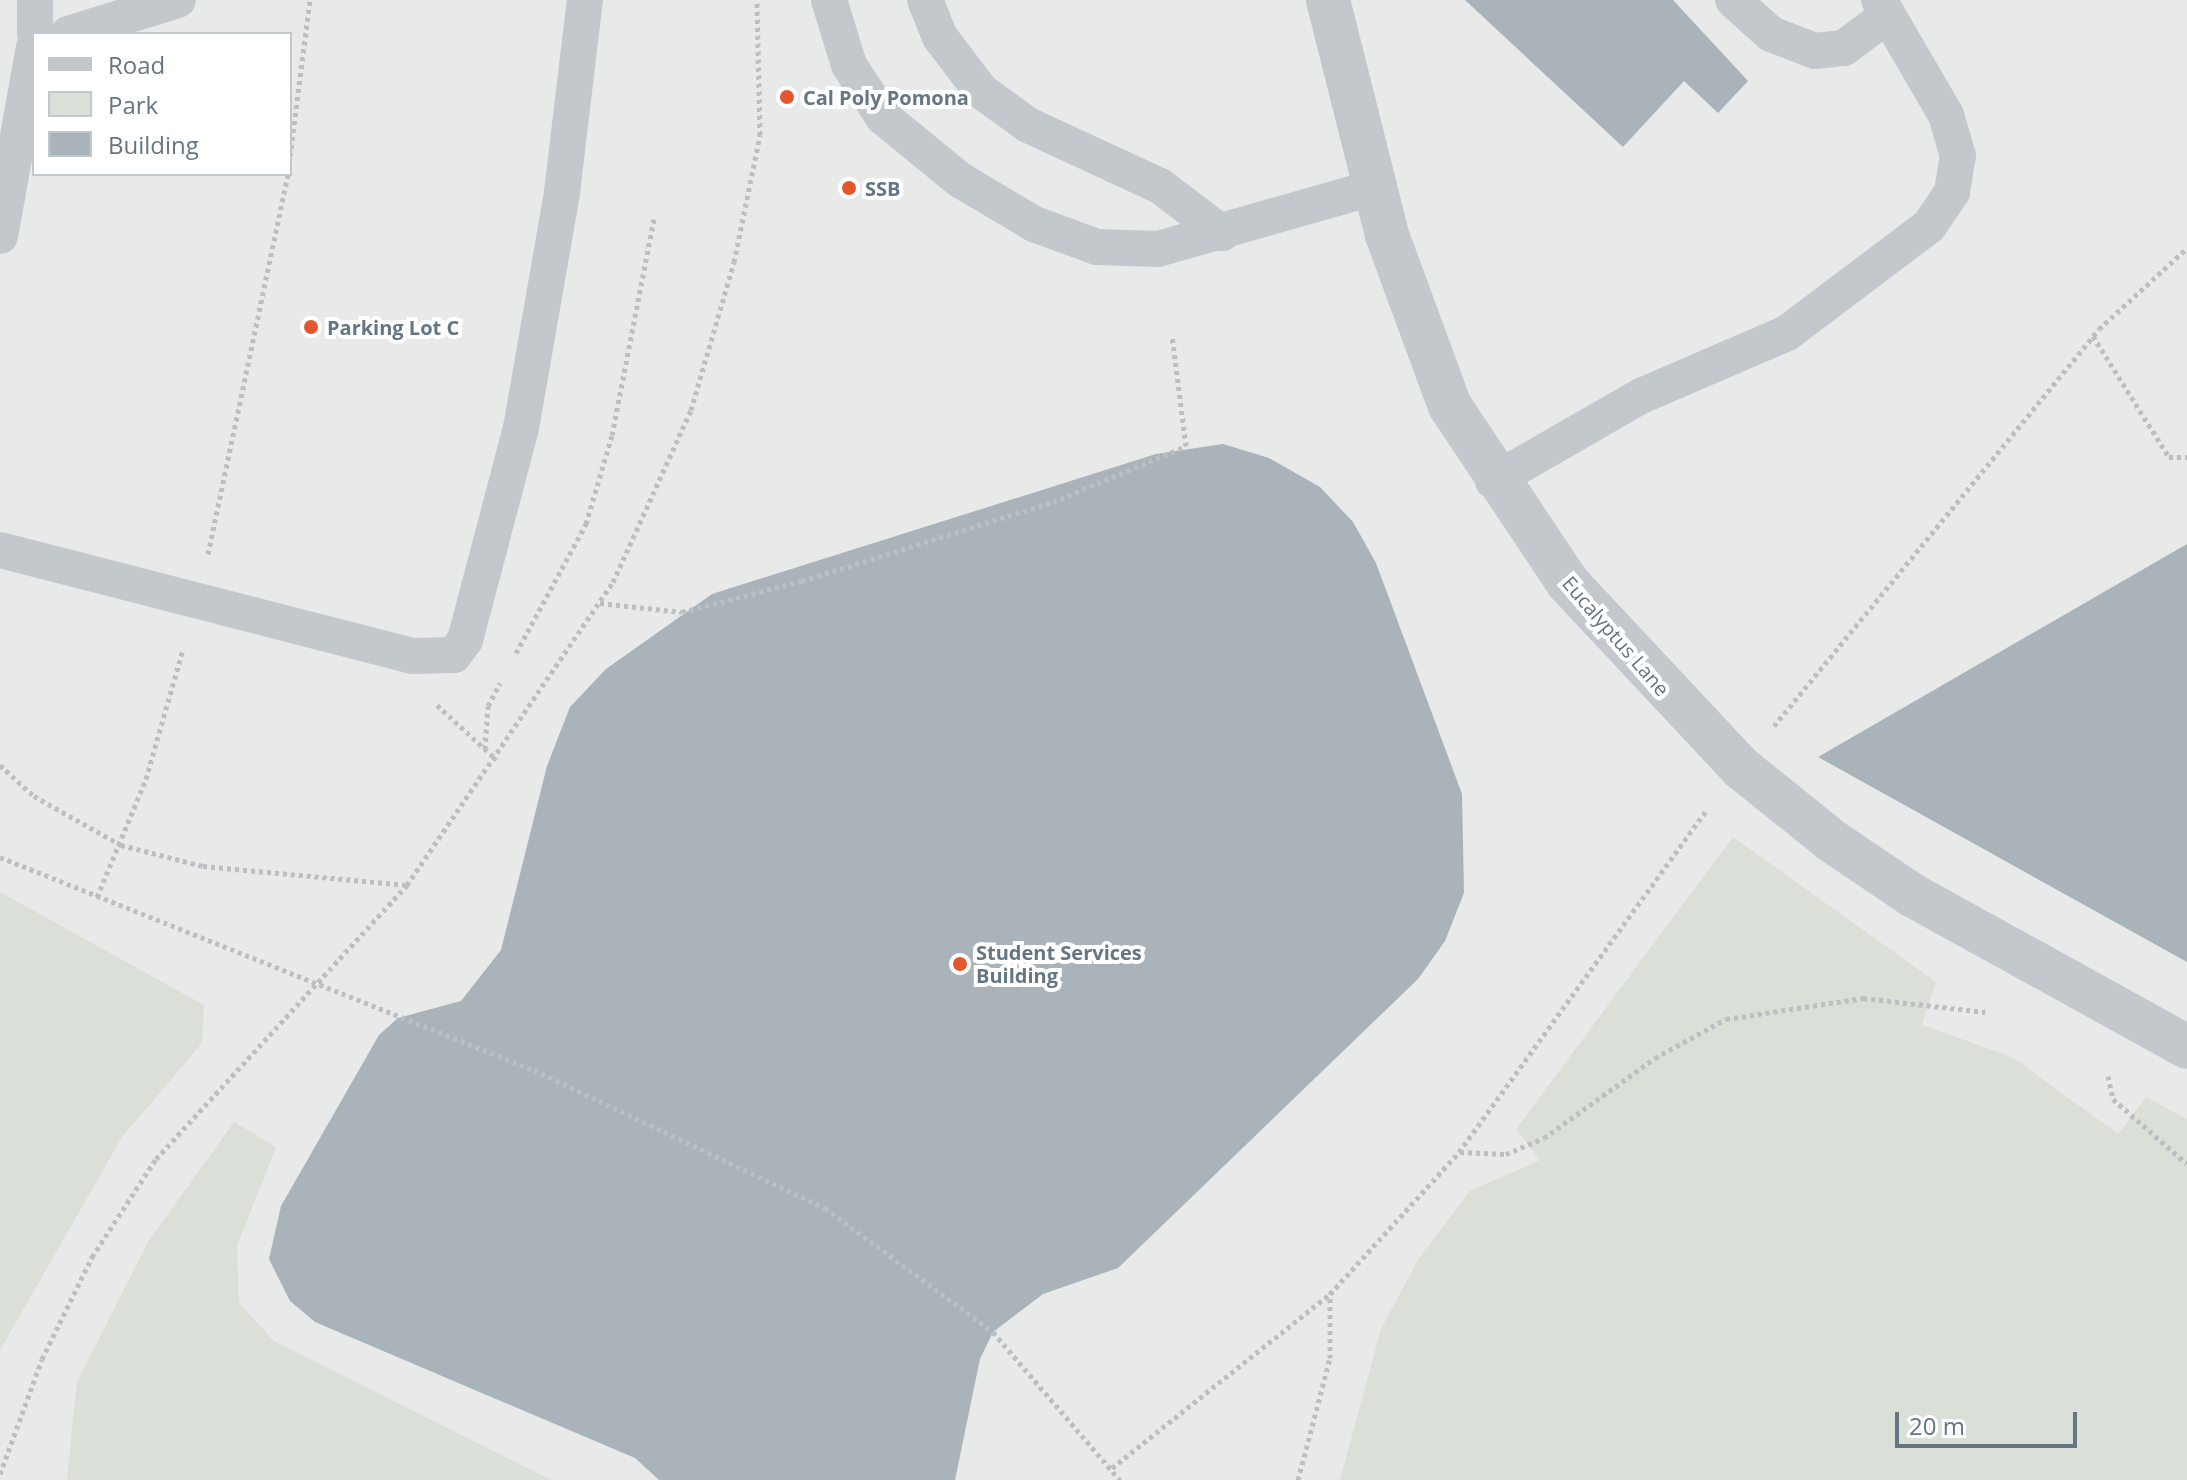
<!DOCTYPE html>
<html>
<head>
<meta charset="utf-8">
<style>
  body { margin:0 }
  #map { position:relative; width:2187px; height:1480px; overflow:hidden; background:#fafaf8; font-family:"Open Sans",sans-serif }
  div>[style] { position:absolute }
  .built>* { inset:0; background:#e8e9e9 }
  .green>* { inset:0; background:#dadfd7 }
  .building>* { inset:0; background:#aab3b9 }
  .path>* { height:5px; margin-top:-2.5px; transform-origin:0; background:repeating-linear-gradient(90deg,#bbbfc2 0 4px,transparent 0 8px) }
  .service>* { height:36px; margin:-18px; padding:0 18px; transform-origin:18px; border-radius:18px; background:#c3c8cc }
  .minor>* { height:44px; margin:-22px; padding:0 22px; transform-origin:22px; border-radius:22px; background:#c3c8cc }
  .dots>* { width:22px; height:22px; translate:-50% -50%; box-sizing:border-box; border:4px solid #fff; border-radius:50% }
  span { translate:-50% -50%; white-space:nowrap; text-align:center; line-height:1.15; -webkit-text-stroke:8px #fff; paint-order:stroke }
  .poi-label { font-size:20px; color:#657683; font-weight:700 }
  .left { translate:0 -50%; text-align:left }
  .street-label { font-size:20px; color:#657683 }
  .legend { position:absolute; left:32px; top:32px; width:260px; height:144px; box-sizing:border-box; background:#fff; border:2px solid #c1c8cd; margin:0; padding:10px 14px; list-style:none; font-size:24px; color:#657683 }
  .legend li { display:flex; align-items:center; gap:16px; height:40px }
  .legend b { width:40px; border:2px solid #c1c8cd }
  .scale { position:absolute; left:1895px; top:1412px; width:182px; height:36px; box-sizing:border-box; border:4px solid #657683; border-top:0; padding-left:10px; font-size:24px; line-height:28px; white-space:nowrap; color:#657683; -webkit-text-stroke:6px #fff; paint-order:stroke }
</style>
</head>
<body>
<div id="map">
  <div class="built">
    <i style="clip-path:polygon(evenodd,0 0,2187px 0,2187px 1480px,0 1480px,0 0,34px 34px,290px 34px,290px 174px,34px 174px,34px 34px)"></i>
  </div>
  <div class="green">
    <i style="clip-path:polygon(1733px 837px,1936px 982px,1922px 1025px,2012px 1057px,2118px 1134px,2146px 1097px,2187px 1119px,2187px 1480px,1340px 1480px,1381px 1329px,1419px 1258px,1470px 1191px,1540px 1160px,1516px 1129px)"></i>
    <i style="clip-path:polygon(0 892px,204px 1005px,202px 1043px,122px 1137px,0 1350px)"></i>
    <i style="clip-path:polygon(234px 1122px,276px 1147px,237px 1246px,239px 1303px,274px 1341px,551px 1480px,67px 1480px,77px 1382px,148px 1242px)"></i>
  </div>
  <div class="building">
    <i style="clip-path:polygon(1465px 0,1673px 0,1748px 81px,1718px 113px,1684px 81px,1623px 147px)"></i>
    <i style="clip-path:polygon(1223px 444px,1269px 458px,1320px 487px,1353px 522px,1376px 563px,1462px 794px,1464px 893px,1445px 941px,1418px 979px,1118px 1268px,1043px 1294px,993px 1332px,980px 1359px,955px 1480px,659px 1480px,635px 1458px,315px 1322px,290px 1301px,269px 1259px,281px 1206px,379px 1035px,398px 1018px,461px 1001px,501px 950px,547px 766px,570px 707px,606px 669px,712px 594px,1156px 454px)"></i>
    <i style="clip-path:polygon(2187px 544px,2187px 962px,1818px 757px)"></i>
  </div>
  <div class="path">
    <i style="left:290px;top:156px;width:157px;rotate:-82.7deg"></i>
    <i style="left:2093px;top:336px;width:143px;rotate:57.9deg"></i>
    <i style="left:2169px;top:457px;width:18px"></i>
    <i style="left:208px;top:554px;width:388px;rotate:-78.1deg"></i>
    <i style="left:600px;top:603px;width:82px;rotate:6.3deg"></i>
    <i style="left:682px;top:612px;width:124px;rotate:-14.5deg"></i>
    <i style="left:802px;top:581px;width:263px;rotate:-17.5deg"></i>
    <i style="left:1053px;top:502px;width:144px;rotate:-22.8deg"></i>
    <i style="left:1186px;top:446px;width:112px;rotate:-97.2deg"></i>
    <i style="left:516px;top:653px;width:147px;rotate:-61.5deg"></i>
    <i style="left:586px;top:524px;width:93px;rotate:-73.7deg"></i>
    <i style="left:612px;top:435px;width:220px;rotate:-79deg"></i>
    <i style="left:437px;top:705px;width:81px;rotate:42.5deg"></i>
    <i style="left:1774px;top:726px;width:513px;rotate:-50.69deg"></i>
    <i style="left:2099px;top:329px;width:120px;rotate:-42.6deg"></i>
    <i style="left:485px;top:749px;width:43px;rotate:-86deg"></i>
    <i style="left:488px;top:706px;width:26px;rotate:-62deg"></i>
    <i style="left:0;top:765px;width:46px;rotate:42.4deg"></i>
    <i style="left:34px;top:796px;width:100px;rotate:29.4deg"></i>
    <i style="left:121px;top:845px;width:85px;rotate:14.4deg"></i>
    <i style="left:203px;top:866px;width:205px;rotate:5.3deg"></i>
    <i style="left:0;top:857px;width:575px;rotate:21.75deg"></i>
    <i style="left:534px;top:1070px;width:322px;rotate:25.4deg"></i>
    <i style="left:825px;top:1208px;width:209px;rotate:36.4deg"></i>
    <i style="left:993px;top:1332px;width:195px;rotate:49.4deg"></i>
    <i style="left:97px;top:897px;width:128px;rotate:-67.4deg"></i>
    <i style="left:146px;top:779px;width:135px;rotate:-74.1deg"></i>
    <i style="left:2108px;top:1076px;width:24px;rotate:78deg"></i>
    <i style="left:2113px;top:1099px;width:98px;rotate:41.3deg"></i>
    <i style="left:1460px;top:1152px;width:46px;rotate:2.5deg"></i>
    <i style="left:1506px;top:1154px;width:41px;rotate:-22.8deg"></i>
    <i style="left:1544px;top:1138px;width:137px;rotate:-35.8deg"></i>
    <i style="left:1655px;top:1058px;width:81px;rotate:-28.8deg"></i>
    <i style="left:1726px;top:1019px;width:139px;rotate:-8.7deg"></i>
    <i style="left:1863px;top:998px;width:123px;rotate:6.5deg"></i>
    <i style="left:1112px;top:1468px;width:279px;rotate:-38.6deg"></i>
    <i style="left:1330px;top:1294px;width:192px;rotate:-47.7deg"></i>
    <i style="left:1459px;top:1152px;width:423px;rotate:-54.1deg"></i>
    <i style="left:0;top:1474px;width:122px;rotate:-69.9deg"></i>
    <i style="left:42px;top:1359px;width:114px;rotate:-63.9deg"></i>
    <i style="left:92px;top:1257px;width:117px;rotate:-56.9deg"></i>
    <i style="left:156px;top:1159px;width:372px;rotate:-47.5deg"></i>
    <i style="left:407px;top:885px;width:366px;rotate:-55.8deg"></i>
    <i style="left:613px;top:582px;width:189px;rotate:-65.6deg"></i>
    <i style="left:691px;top:410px;width:154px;rotate:-73.8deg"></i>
    <i style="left:734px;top:262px;width:130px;rotate:-78.4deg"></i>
    <i style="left:760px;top:135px;width:135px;rotate:-91.3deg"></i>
    <i style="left:1298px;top:1480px;width:126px;rotate:-75.3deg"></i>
    <i style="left:1330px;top:1358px;width:64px;rotate:-90deg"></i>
  </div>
  <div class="service">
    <i style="left:829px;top:0;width:68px;rotate:72.9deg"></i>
    <i style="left:849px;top:65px;width:62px;rotate:56.8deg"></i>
    <i style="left:883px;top:117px;width:99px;rotate:39.3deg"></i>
    <i style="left:960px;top:180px;width:86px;rotate:30.7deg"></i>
    <i style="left:1034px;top:224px;width:67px;rotate:20.1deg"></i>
    <i style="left:1097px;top:247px;width:61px;rotate:1.9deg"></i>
    <i style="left:1158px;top:249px;width:226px;rotate:-15.9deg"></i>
    <i style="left:925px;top:0;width:40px;rotate:68deg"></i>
    <i style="left:940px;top:37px;width:68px;rotate:52.8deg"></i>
    <i style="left:981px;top:91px;width:58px;rotate:35.9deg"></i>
    <i style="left:1028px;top:125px;width:145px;rotate:24.8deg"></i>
    <i style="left:1160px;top:186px;width:78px;rotate:37.2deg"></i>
    <i style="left:1733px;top:0;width:51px;rotate:41.8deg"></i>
    <i style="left:1771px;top:34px;width:47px;rotate:21.1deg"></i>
    <i style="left:1815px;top:51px;width:29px;rotate:-6deg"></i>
    <i style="left:1844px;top:48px;width:55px;rotate:-36.9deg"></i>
    <i style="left:35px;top:34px;width:34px;rotate:-90deg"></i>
    <i style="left:68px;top:34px;width:115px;rotate:-17.2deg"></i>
    <i style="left:0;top:236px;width:192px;rotate:-79.8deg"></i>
    <i style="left:1493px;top:481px;width:171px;rotate:-29.9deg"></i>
    <i style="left:1641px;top:396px;width:159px;rotate:-23.3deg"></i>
    <i style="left:1787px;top:333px;width:178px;rotate:-37deg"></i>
    <i style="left:1929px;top:226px;width:41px;rotate:-55.9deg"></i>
    <i style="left:1952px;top:192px;width:36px;rotate:-81deg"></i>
    <i style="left:1958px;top:156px;width:43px;rotate:-106.3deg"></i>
    <i style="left:1946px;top:115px;width:133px;rotate:-120.2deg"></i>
    <i style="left:0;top:550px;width:426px;rotate:14.4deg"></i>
    <i style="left:413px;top:656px;width:41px;rotate:-1.4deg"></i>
    <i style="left:454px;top:655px;width:19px;rotate:-54deg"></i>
    <i style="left:465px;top:640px;width:219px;rotate:-75.2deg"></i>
    <i style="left:521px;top:428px;width:240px;rotate:-80.1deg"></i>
    <i style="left:562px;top:192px;width:193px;rotate:-83.2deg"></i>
  </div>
  <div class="minor">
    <i style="left:1328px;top:0;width:242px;rotate:75.9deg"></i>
    <i style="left:1387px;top:235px;width:182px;rotate:69.8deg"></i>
    <i style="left:1450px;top:406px;width:213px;rotate:56.3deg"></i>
    <i style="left:1568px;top:583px;width:252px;rotate:46.9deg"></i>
    <i style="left:1740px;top:767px;width:118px;rotate:38.8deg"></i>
    <i style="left:1832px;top:841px;width:97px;rotate:34deg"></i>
    <i style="left:1912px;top:895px;width:314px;rotate:28.9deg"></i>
  </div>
  <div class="dots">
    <i style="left:787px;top:97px;background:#e4572e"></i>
    <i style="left:849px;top:188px;background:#e4572e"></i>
    <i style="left:311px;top:327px;background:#e4572e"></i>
    <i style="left:960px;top:964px;background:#e4572e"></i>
  </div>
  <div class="poi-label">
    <span class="left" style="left:803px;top:97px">Cal Poly Pomona</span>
    <span class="left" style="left:865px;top:188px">SSB</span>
    <span class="left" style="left:327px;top:327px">Parking Lot C</span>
    <span class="left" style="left:976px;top:964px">Student Services<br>Building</span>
  </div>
  <div class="street-label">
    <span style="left:1616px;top:636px;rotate:49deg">Eucalyptus Lane</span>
  </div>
  <ul class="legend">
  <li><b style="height:10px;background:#c3c8cc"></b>Road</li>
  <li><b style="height:22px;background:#dadfd7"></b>Park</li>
  <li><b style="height:22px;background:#aab3b9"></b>Building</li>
  </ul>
  <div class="scale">20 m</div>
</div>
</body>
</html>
